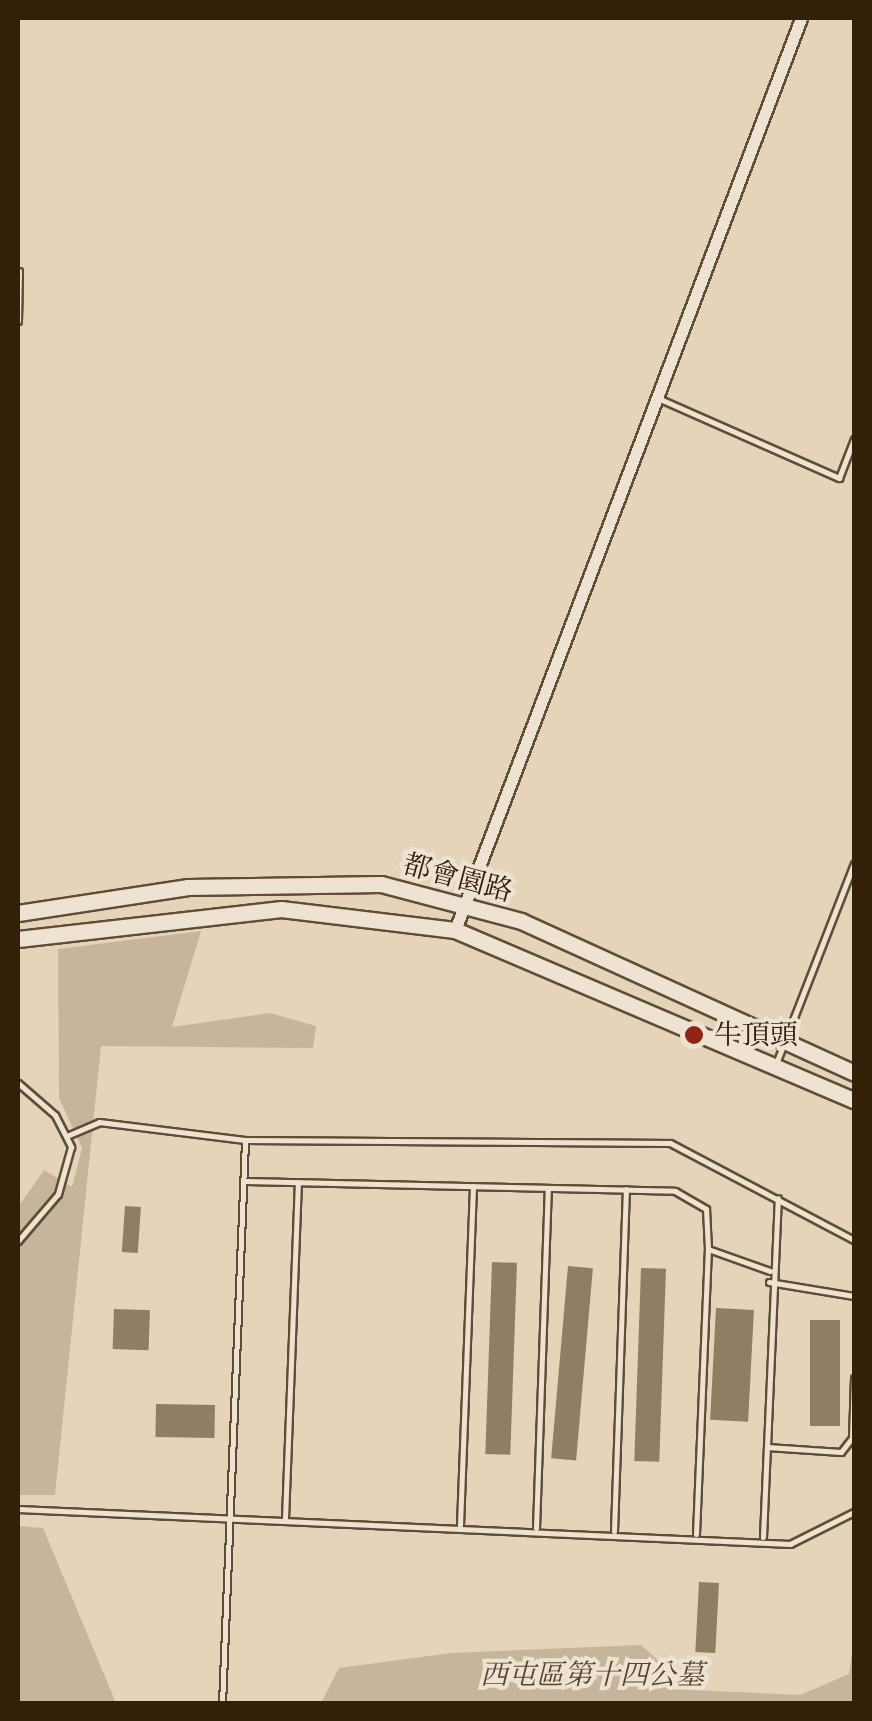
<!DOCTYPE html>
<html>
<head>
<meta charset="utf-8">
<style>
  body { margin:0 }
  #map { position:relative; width:872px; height:1721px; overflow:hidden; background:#e5d4b9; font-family:Alegreya,"Noto Serif TC",serif }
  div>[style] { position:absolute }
  .green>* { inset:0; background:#c7b59b }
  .building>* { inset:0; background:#907e64; transform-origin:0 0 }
  .roads { filter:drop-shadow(2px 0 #604d34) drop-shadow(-2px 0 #604d34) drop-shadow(0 2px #604d34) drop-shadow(0 -2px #604d34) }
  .lane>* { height:5px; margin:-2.5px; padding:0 2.5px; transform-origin:2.5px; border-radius:2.5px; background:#eee3d2 }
  .street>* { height:11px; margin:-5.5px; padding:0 5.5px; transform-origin:5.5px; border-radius:5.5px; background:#eee3d2 }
  .secondary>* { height:15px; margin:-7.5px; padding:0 7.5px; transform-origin:7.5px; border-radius:7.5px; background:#eee3d2 }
  .dots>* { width:28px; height:28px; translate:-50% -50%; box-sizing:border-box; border:5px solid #eee3d2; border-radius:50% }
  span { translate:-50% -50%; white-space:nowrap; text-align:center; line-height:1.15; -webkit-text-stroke:8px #eee3d2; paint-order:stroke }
  .street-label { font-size:28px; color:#342008 }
  .poi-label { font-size:28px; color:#342008 }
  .left { translate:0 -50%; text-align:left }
  .park-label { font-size:28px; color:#59452d; font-style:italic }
  .frame { position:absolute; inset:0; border:20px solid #342008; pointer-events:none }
</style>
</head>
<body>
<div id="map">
  <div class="green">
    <i style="clip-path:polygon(201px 931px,172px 1027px,270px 1013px,316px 1026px,313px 1048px,101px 1046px,55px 1495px,18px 1495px,18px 1207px,44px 1170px,72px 1187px,82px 1148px,59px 1098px,58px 949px)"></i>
    <i style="clip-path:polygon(18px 1526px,43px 1528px,116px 1703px,18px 1703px)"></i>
    <i style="clip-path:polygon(854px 1638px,854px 1703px,321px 1703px,339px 1668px,451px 1653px,641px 1645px,691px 1690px,800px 1695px,849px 1674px)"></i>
  </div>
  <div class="building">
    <i style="left:125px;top:1206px;width:16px;height:46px;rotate:4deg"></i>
    <i style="left:492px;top:1262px;width:25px;height:192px;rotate:2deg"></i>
    <i style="left:568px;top:1266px;width:25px;height:193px;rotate:5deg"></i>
    <i style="left:641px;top:1268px;width:25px;height:193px;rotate:2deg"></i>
    <i style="left:716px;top:1308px;width:38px;height:112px;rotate:3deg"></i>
    <i style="left:114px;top:1309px;width:36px;height:40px;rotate:2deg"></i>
    <i style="left:810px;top:1320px;width:30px;height:106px"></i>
    <i style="left:156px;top:1404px;width:59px;height:33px;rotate:1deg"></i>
    <i style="left:699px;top:1582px;width:20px;height:70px;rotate:3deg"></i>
  </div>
  <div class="roads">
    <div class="lane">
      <i style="left:18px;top:321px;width:50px;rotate:-88.9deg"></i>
      <i style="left:660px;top:399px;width:196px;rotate:23.8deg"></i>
      <i style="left:839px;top:478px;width:42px;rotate:-69deg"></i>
      <i style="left:777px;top:1061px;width:212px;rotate:-68.7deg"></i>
      <i style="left:18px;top:1083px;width:49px;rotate:40.9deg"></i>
      <i style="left:55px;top:1115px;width:36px;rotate:63deg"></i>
      <i style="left:71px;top:1147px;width:49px;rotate:105.5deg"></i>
      <i style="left:58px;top:1194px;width:62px;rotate:130.4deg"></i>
      <i style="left:69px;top:1135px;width:33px;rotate:-23deg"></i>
      <i style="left:99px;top:1122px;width:147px;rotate:7deg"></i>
      <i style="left:245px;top:1140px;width:425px;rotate:0.4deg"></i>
      <i style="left:670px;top:1143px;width:208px;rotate:27.8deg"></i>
      <i style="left:246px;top:1181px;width:429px;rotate:1.3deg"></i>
      <i style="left:675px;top:1191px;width:36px;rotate:30deg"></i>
      <i style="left:706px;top:1209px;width:40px;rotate:87.1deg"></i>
      <i style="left:708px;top:1249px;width:66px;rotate:19.5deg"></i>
      <i style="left:769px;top:1282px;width:86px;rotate:9.4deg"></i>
      <i style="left:767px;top:1447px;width:249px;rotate:-87.5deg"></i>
      <i style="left:18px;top:1509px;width:773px;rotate:2.6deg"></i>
      <i style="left:790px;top:1544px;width:72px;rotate:-26.6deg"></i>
      <i style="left:285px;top:1519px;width:337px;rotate:-87.8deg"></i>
      <i style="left:460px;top:1525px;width:339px;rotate:-87.8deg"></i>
      <i style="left:536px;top:1528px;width:340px;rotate:-88deg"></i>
      <i style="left:614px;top:1531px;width:342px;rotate:-88deg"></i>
      <i style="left:696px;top:1534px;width:285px;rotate:-87.6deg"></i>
      <i style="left:763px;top:1537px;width:90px;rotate:-87.5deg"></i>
      <i style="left:767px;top:1447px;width:74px;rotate:3.9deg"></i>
      <i style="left:841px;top:1452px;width:18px;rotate:-52deg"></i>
      <i style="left:852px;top:1438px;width:60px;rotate:-88.1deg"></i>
      <i style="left:222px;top:1704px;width:564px;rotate:-87.66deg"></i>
    </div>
    <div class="street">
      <i style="left:455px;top:930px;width:975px;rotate:-69.22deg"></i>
    </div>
    <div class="secondary">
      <i style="left:18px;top:913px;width:172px;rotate:-8.7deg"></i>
      <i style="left:188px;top:887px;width:193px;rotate:-0.9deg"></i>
      <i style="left:381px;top:884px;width:145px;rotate:14.8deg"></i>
      <i style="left:521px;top:921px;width:366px;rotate:24.5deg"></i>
      <i style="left:18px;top:939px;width:265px;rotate:-6.5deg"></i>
      <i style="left:281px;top:909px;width:175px;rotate:6.9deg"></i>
      <i style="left:455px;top:930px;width:434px;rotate:23.1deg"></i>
    </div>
  </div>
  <div class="dots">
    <i style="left:694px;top:1035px;background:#8f2418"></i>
  </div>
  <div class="street-label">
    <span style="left:458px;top:878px;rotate:15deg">都會園路</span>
  </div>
  <div class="poi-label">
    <span class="left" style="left:714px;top:1035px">牛頂頭</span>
  </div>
  <div class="park-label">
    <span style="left:592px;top:1675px">西屯區第十四公墓</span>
  </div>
  <div class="frame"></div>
</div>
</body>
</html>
